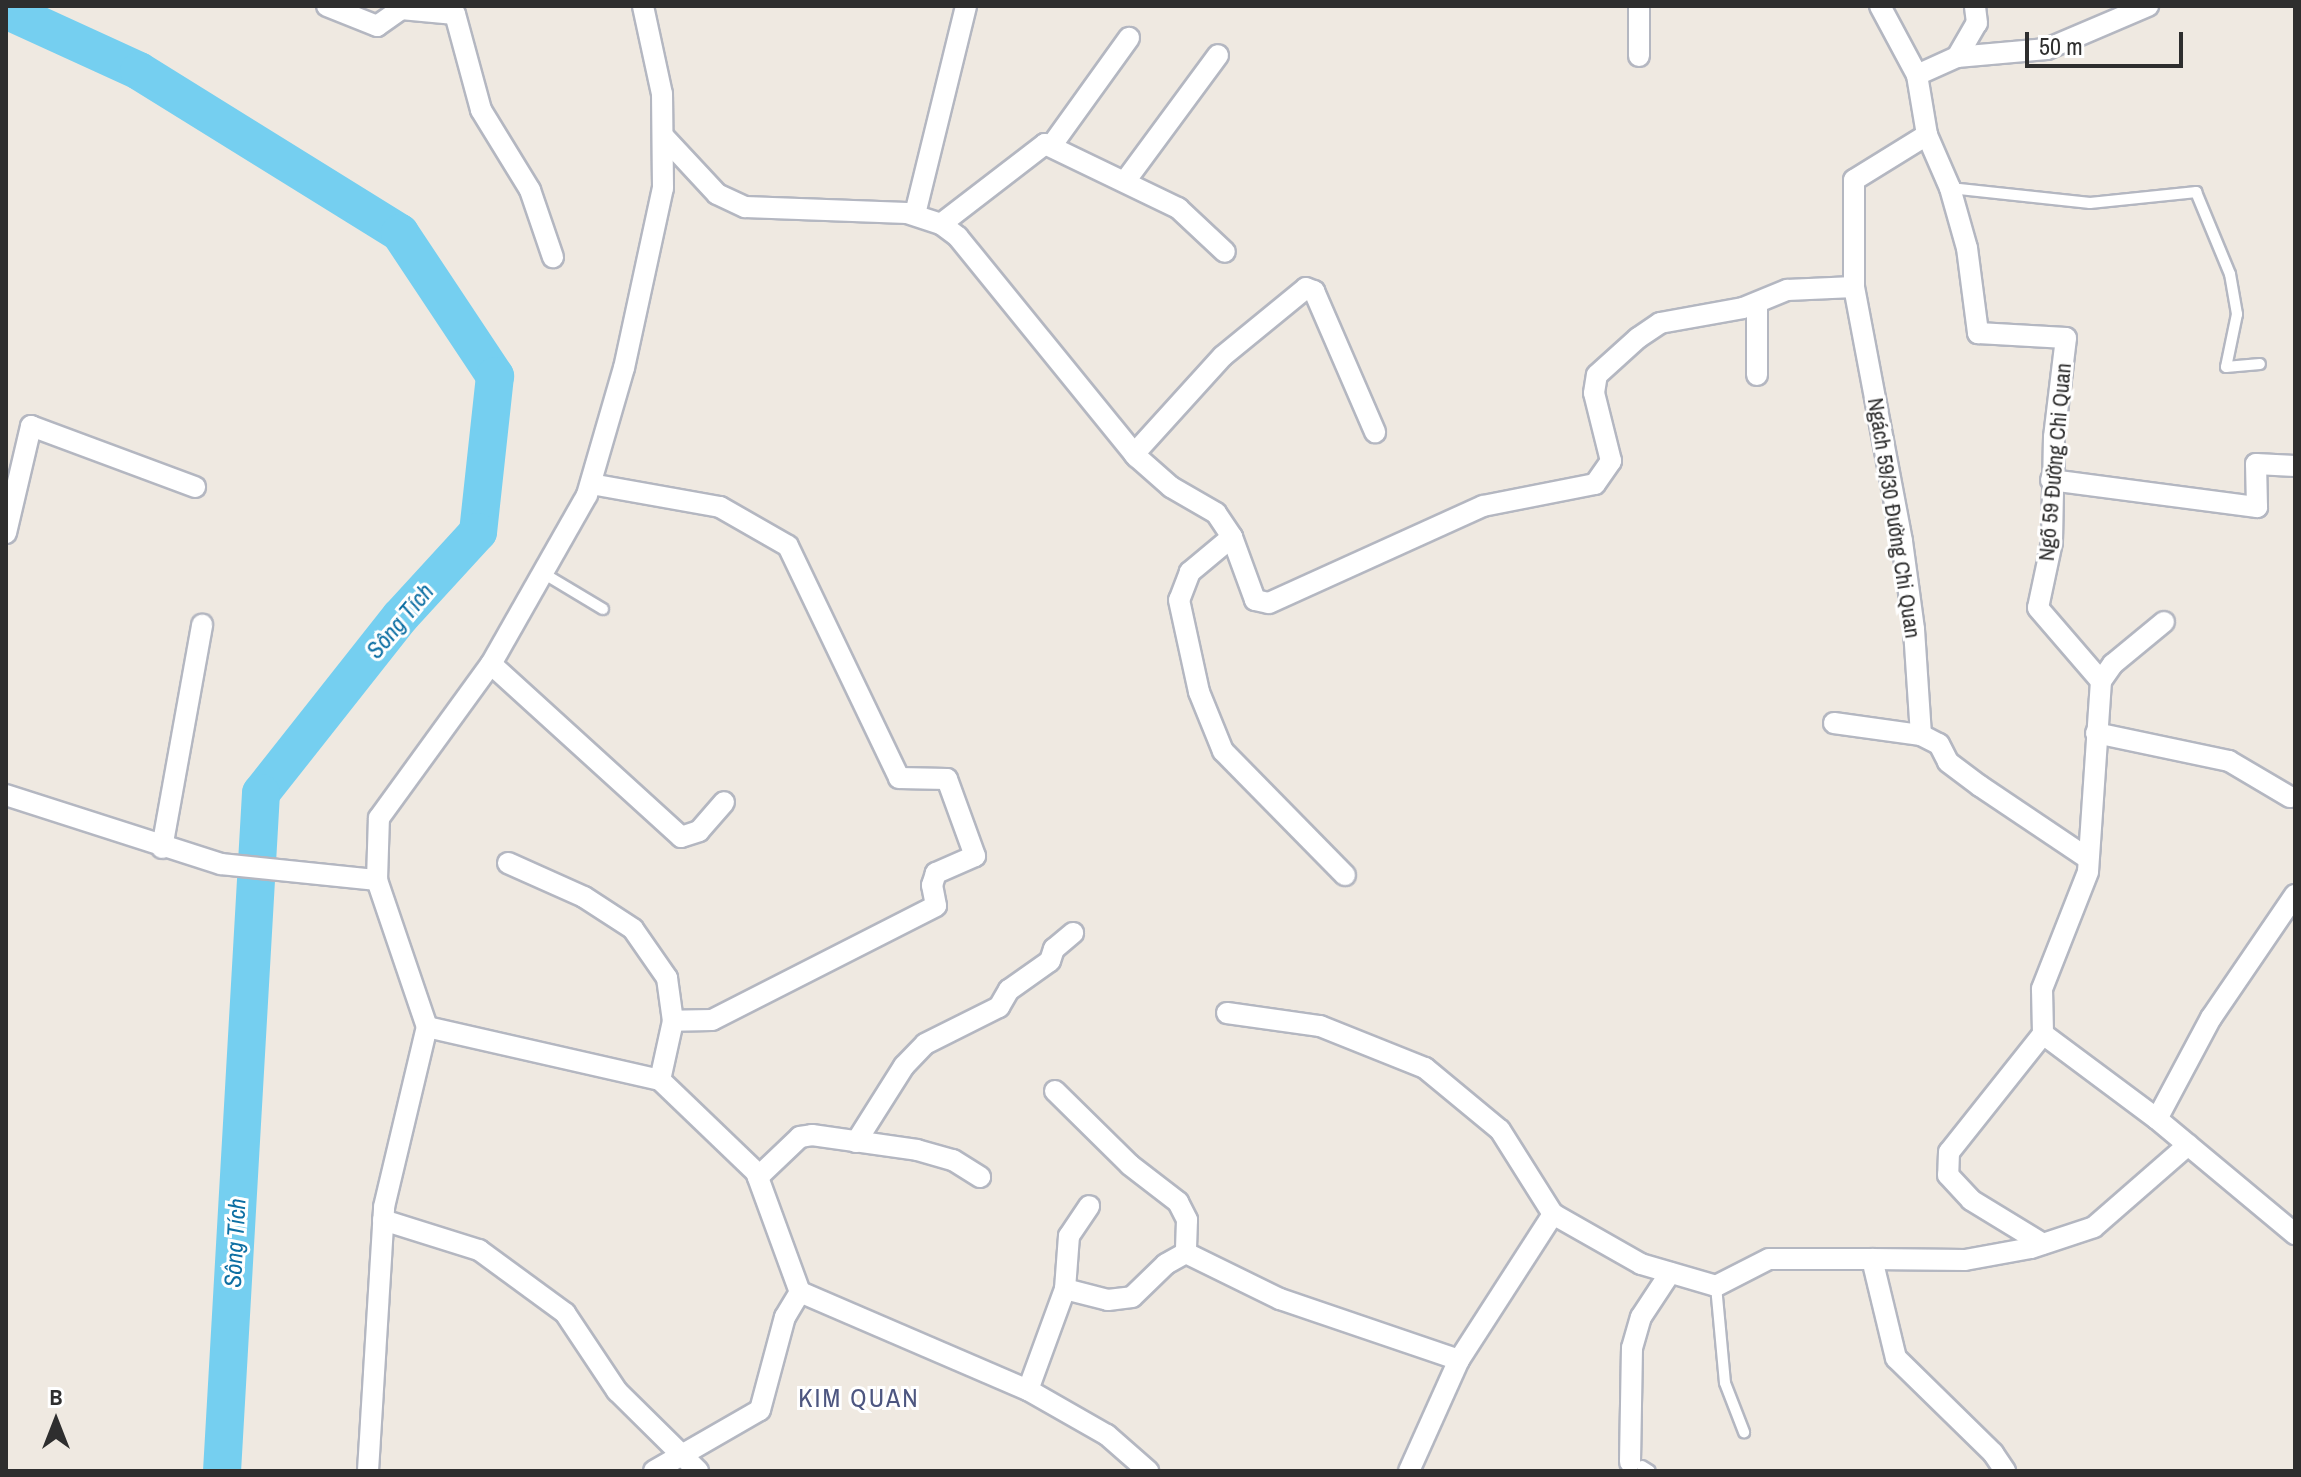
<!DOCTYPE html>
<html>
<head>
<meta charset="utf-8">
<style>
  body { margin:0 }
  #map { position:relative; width:2301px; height:1477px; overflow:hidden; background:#efe9e1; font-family:"Archivo Narrow",sans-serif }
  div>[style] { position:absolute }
  .river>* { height:38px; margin:-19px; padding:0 19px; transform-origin:19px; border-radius:19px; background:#75cff0 }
  .roads { filter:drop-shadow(2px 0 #b4b7c1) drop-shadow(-2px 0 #b4b7c1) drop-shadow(0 2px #b4b7c1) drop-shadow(0 -2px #b4b7c1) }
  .service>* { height:10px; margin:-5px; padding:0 5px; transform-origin:5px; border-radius:5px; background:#fff }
  .minor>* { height:20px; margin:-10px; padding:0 10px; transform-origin:10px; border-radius:10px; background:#fff }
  span { translate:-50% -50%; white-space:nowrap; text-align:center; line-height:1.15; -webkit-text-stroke:6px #fff; paint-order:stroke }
  .street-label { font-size:22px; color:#2e2e2e }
  .water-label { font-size:24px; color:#0d6fa3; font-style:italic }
  .quarter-label { font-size:26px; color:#4d5680; letter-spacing:2px }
  .frame { position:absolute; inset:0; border:8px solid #2e2e2e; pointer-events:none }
  .north { position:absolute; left:16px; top:1381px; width:80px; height:80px; -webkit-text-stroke:6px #fff; paint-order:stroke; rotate:0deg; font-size:22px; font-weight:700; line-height:32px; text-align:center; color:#2e2e2e }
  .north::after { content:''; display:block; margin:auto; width:28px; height:36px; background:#2e2e2e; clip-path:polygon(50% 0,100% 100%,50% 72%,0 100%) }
  .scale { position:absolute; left:2025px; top:32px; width:158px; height:36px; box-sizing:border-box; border:4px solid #2e2e2e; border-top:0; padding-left:10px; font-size:24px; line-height:28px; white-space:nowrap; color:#2e2e2e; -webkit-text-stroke:6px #fff; paint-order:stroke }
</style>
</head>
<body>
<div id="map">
  <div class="river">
    <i style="left:6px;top:10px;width:146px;rotate:24.6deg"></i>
    <i style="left:139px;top:71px;width:307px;rotate:31.8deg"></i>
    <i style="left:400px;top:233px;width:172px;rotate:56.4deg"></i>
    <i style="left:495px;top:376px;width:157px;rotate:96.2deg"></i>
    <i style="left:478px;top:532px;width:115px;rotate:132.5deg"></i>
    <i style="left:400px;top:617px;width:224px;rotate:128.3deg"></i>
    <i style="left:261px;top:793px;width:679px;rotate:93.29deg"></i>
  </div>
  <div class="roads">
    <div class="service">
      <i style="left:1950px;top:188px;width:141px;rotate:6.1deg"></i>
      <i style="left:2090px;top:203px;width:107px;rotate:-5.9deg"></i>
      <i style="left:2196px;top:192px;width:89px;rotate:67.5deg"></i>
      <i style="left:2230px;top:274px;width:41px;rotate:80.1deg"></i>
      <i style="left:2237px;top:314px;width:54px;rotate:101.7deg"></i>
      <i style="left:2226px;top:367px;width:34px;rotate:-5deg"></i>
      <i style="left:543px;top:573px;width:70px;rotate:31deg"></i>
      <i style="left:1716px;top:1286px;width:97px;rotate:84.7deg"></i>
      <i style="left:1725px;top:1383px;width:53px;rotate:68.8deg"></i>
      <i style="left:1642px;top:1466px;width:9px;rotate:32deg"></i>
    </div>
    <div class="minor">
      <i style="left:327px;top:6px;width:54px;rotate:21.8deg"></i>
      <i style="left:377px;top:26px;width:29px;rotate:-35deg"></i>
      <i style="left:401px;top:9px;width:54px;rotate:5.3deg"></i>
      <i style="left:455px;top:14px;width:99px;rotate:74.8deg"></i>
      <i style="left:481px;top:110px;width:94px;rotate:58.5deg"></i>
      <i style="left:530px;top:190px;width:71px;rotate:71.1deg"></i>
      <i style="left:1880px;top:6px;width:78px;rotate:61.8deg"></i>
      <i style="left:1917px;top:75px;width:61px;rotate:80.5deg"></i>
      <i style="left:1927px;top:135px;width:58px;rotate:66.5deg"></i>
      <i style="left:1950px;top:188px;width:62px;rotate:74.2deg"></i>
      <i style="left:1967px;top:248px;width:86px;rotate:82.6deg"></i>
      <i style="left:1978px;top:333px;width:88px;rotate:3.3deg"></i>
      <i style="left:2066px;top:338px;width:100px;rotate:96.9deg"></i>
      <i style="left:2054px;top:437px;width:105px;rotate:91.1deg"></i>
      <i style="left:2052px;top:542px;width:67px;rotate:102deg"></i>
      <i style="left:2038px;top:608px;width:96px;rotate:49.2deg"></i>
      <i style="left:2101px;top:681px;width:191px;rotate:93.9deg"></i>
      <i style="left:2088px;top:872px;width:126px;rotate:111.5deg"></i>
      <i style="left:2042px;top:989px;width:45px;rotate:88.7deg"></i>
      <i style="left:1639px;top:56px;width:50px;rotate:-90deg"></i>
      <i style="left:1957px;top:57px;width:39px;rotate:-60deg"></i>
      <i style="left:1977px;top:23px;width:17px;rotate:-97deg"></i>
      <i style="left:1917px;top:75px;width:44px;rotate:-24.2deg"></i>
      <i style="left:1957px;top:57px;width:90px;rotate:-5.1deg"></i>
      <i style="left:2047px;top:49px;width:110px;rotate:-23.1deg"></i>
      <i style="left:665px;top:138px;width:76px;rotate:47.1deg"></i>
      <i style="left:717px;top:194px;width:31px;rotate:25deg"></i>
      <i style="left:745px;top:207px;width:162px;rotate:2.1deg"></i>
      <i style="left:907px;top:213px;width:36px;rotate:18deg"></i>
      <i style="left:941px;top:224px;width:21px;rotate:37deg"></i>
      <i style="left:958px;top:237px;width:284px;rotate:50.9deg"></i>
      <i style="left:1137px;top:457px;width:45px;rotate:41.4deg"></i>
      <i style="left:1171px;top:487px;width:52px;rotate:30deg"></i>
      <i style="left:1216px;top:513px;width:29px;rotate:56deg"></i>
      <i style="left:1232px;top:537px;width:55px;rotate:140.2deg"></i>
      <i style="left:1190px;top:572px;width:30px;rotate:111deg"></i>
      <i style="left:1179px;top:600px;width:94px;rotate:77.7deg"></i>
      <i style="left:1199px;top:692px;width:64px;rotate:67.9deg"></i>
      <i style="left:1223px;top:751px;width:174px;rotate:45.5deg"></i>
      <i style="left:1052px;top:145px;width:132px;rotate:-54.3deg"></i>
      <i style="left:1126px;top:180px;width:155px;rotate:-53.6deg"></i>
      <i style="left:915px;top:214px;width:214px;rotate:-76.2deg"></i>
      <i style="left:941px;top:224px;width:131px;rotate:-37.6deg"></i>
      <i style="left:1045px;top:144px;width:148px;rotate:25.7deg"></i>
      <i style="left:1178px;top:208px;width:64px;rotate:43.1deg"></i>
      <i style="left:1757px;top:304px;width:71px;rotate:90deg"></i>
      <i style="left:1134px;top:454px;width:132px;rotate:-47.8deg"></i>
      <i style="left:1223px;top:356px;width:107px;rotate:-39.3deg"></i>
      <i style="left:1306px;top:288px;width:9px;rotate:21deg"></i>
      <i style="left:1314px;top:291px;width:154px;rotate:66.6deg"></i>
      <i style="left:2051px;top:480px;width:208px;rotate:7.5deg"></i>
      <i style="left:2257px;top:507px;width:43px;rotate:-91.3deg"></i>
      <i style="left:2256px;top:464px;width:39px;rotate:3deg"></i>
      <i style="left:591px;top:484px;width:131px;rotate:10.1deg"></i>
      <i style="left:720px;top:507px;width:78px;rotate:29.8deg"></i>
      <i style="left:788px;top:546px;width:257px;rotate:64.4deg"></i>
      <i style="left:899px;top:778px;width:48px;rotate:1.2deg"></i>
      <i style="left:947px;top:779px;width:82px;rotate:70deg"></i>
      <i style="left:975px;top:856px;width:43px;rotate:156.4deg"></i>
      <i style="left:936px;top:873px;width:13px;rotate:108deg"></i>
      <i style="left:932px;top:885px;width:21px;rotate:79deg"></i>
      <i style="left:936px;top:906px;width:251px;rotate:153deg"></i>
      <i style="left:712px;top:1020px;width:39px;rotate:179deg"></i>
      <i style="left:6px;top:533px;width:110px;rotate:-76.8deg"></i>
      <i style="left:31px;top:426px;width:175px;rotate:20.4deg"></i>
      <i style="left:1232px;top:537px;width:67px;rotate:69.9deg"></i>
      <i style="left:1255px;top:600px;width:14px;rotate:12deg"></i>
      <i style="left:1269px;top:603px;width:235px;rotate:-24.4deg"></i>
      <i style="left:1483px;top:506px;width:114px;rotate:-11.1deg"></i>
      <i style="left:1595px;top:484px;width:28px;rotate:-55deg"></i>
      <i style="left:1611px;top:461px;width:70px;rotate:-104deg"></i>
      <i style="left:1594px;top:393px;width:18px;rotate:-81deg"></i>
      <i style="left:1597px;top:375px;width:55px;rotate:-42.1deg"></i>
      <i style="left:1638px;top:338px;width:27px;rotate:-34deg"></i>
      <i style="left:1660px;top:323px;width:84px;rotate:-10.2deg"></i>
      <i style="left:1743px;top:308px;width:48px;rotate:-22.2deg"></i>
      <i style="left:1787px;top:290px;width:67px;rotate:-2.6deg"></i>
      <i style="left:491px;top:664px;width:257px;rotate:42.3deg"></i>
      <i style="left:681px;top:837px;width:19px;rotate:-18deg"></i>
      <i style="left:699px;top:831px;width:38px;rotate:-49deg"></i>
      <i style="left:2101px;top:681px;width:21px;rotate:-55deg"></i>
      <i style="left:2113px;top:664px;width:66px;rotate:-39.5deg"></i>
      <i style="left:1834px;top:723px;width:88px;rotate:7.9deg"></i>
      <i style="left:1921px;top:735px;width:20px;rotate:27deg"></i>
      <i style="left:1939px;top:744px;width:20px;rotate:63deg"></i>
      <i style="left:1948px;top:762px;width:40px;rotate:37deg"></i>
      <i style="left:1980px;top:786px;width:129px;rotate:33.9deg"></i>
      <i style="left:2096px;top:733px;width:136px;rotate:11.9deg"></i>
      <i style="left:2229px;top:761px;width:71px;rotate:30.5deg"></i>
      <i style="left:1921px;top:735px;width:106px;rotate:-93.8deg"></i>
      <i style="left:1914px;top:629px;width:89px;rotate:-97.8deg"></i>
      <i style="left:1902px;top:541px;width:258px;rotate:-100.7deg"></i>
      <i style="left:1854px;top:287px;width:107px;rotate:-90deg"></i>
      <i style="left:1854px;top:180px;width:86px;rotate:-31.7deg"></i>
      <i style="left:6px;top:795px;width:226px;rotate:17.8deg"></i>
      <i style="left:221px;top:864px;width:157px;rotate:5.9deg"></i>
      <i style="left:162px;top:848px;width:227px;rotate:-79.8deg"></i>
      <i style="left:508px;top:863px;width:83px;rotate:24.1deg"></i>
      <i style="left:584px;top:897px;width:59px;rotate:33.1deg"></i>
      <i style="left:633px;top:929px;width:60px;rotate:55.2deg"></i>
      <i style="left:667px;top:978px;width:43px;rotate:82.1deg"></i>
      <i style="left:673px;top:1021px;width:60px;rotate:102.4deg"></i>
      <i style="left:1227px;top:1013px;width:94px;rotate:8deg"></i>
      <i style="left:1320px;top:1026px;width:113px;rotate:21.8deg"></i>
      <i style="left:1425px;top:1068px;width:97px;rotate:39.6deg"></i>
      <i style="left:1500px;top:1130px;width:99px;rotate:57.8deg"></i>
      <i style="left:1553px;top:1214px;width:101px;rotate:29.6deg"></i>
      <i style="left:1641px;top:1264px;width:78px;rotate:16.3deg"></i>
      <i style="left:1716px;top:1286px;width:59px;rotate:-27deg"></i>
      <i style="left:1769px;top:1259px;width:103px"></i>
      <i style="left:1872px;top:1259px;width:102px;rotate:76.4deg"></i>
      <i style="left:1896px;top:1358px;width:136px;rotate:44.4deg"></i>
      <i style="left:1993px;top:1453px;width:22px;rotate:56deg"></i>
      <i style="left:427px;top:1027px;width:239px;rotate:12.8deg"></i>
      <i style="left:660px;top:1080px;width:133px;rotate:43.8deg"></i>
      <i style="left:756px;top:1172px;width:128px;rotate:69.9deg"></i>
      <i style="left:800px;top:1292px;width:248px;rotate:23.3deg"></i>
      <i style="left:1028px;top:1390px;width:91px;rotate:29.7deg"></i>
      <i style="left:1107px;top:1435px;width:55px;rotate:41.3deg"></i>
      <i style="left:2043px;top:1034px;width:142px;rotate:36.7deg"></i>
      <i style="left:2157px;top:1119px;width:180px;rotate:39.8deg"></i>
      <i style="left:2043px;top:1034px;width:151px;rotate:128.5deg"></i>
      <i style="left:1949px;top:1152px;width:23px;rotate:92deg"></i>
      <i style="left:1948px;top:1175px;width:34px;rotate:47deg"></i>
      <i style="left:1971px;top:1200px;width:84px;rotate:31.4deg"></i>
      <i style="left:1055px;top:1091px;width:105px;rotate:44.6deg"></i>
      <i style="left:1130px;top:1165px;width:61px;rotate:37.6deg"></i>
      <i style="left:1178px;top:1202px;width:20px;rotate:63deg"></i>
      <i style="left:1187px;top:1220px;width:33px;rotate:92deg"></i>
      <i style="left:2157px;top:1119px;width:115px;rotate:-61.9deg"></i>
      <i style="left:2211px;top:1018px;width:149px;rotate:-55.7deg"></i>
      <i style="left:856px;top:1142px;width:90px;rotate:-57.7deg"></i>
      <i style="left:904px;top:1066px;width:30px;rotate:-46deg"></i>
      <i style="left:925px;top:1044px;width:83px;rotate:-26.6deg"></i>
      <i style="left:999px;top:1007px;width:20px;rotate:-60deg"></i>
      <i style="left:1009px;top:990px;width:50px;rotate:-35.3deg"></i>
      <i style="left:1050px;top:961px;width:13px;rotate:-72deg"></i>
      <i style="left:1054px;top:949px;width:25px;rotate:-40deg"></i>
      <i style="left:758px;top:1177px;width:58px;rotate:-43.6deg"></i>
      <i style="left:800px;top:1137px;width:12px;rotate:-9deg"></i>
      <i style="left:812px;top:1135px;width:106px;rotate:8.1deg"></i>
      <i style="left:917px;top:1150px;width:37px;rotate:16deg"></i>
      <i style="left:953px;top:1160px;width:32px;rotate:32deg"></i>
      <i style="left:383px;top:1220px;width:101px;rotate:17.4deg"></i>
      <i style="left:479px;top:1250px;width:107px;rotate:36.2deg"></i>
      <i style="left:565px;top:1313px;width:94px;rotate:56.3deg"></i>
      <i style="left:617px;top:1391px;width:114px;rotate:44.6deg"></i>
      <i style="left:1872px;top:1259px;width:93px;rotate:0.6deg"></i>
      <i style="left:1965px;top:1260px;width:67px;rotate:-10.3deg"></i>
      <i style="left:2031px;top:1248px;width:66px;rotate:-18.4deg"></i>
      <i style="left:2094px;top:1227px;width:125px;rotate:-41.1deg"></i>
      <i style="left:1065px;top:1289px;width:53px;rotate:-85.7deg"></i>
      <i style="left:1069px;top:1236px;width:36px;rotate:-56deg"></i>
      <i style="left:1028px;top:1390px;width:108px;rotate:-69.9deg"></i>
      <i style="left:1065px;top:1289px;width:44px;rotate:14.3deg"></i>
      <i style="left:1108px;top:1300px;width:24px;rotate:-7deg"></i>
      <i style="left:1132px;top:1297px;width:47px;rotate:-44.1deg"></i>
      <i style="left:1166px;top:1264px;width:23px;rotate:-29deg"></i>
      <i style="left:1186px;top:1253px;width:105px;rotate:26.1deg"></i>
      <i style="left:1280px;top:1299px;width:189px;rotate:18.8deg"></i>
      <i style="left:1630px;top:1462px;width:114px;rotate:-89deg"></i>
      <i style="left:1632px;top:1348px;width:32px;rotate:-74deg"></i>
      <i style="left:1641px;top:1317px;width:53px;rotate:-56.6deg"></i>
      <i style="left:368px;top:1471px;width:264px;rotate:-86.5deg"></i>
      <i style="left:384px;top:1207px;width:185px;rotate:-76.6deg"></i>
      <i style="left:427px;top:1027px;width:155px;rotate:-108.8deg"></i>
      <i style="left:377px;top:880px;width:62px;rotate:-88.2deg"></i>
      <i style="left:379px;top:818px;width:190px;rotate:-54deg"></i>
      <i style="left:491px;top:664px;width:194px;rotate:-60.4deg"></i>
      <i style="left:587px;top:495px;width:132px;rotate:-73.8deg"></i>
      <i style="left:624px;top:368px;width:184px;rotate:-77.8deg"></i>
      <i style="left:663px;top:188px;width:94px;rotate:-90.6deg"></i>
      <i style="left:662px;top:94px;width:90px;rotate:-102.2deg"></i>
      <i style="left:654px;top:1471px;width:122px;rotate:-29.9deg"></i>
      <i style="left:760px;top:1410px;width:96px;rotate:-75deg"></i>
      <i style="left:785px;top:1317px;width:29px;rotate:-59deg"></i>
      <i style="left:1409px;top:1471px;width:122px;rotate:-65.8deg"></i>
      <i style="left:1459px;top:1360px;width:174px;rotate:-57.2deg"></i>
    </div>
  </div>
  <div class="street-label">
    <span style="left:2055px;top:462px;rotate:-85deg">Ngõ 59 Đường Chi Quan</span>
    <span style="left:1894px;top:518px;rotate:81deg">Ngách 59/30 Đường Chi Quan</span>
  </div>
  <div class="water-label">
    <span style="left:400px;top:621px;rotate:-50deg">Sông Tích</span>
    <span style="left:235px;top:1243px;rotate:-87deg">Sông Tích</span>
  </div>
  <div class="quarter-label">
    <span style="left:859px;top:1398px">KIM QUAN</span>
  </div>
  <div class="frame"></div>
  <div class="north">B</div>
  <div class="scale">50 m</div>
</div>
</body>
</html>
